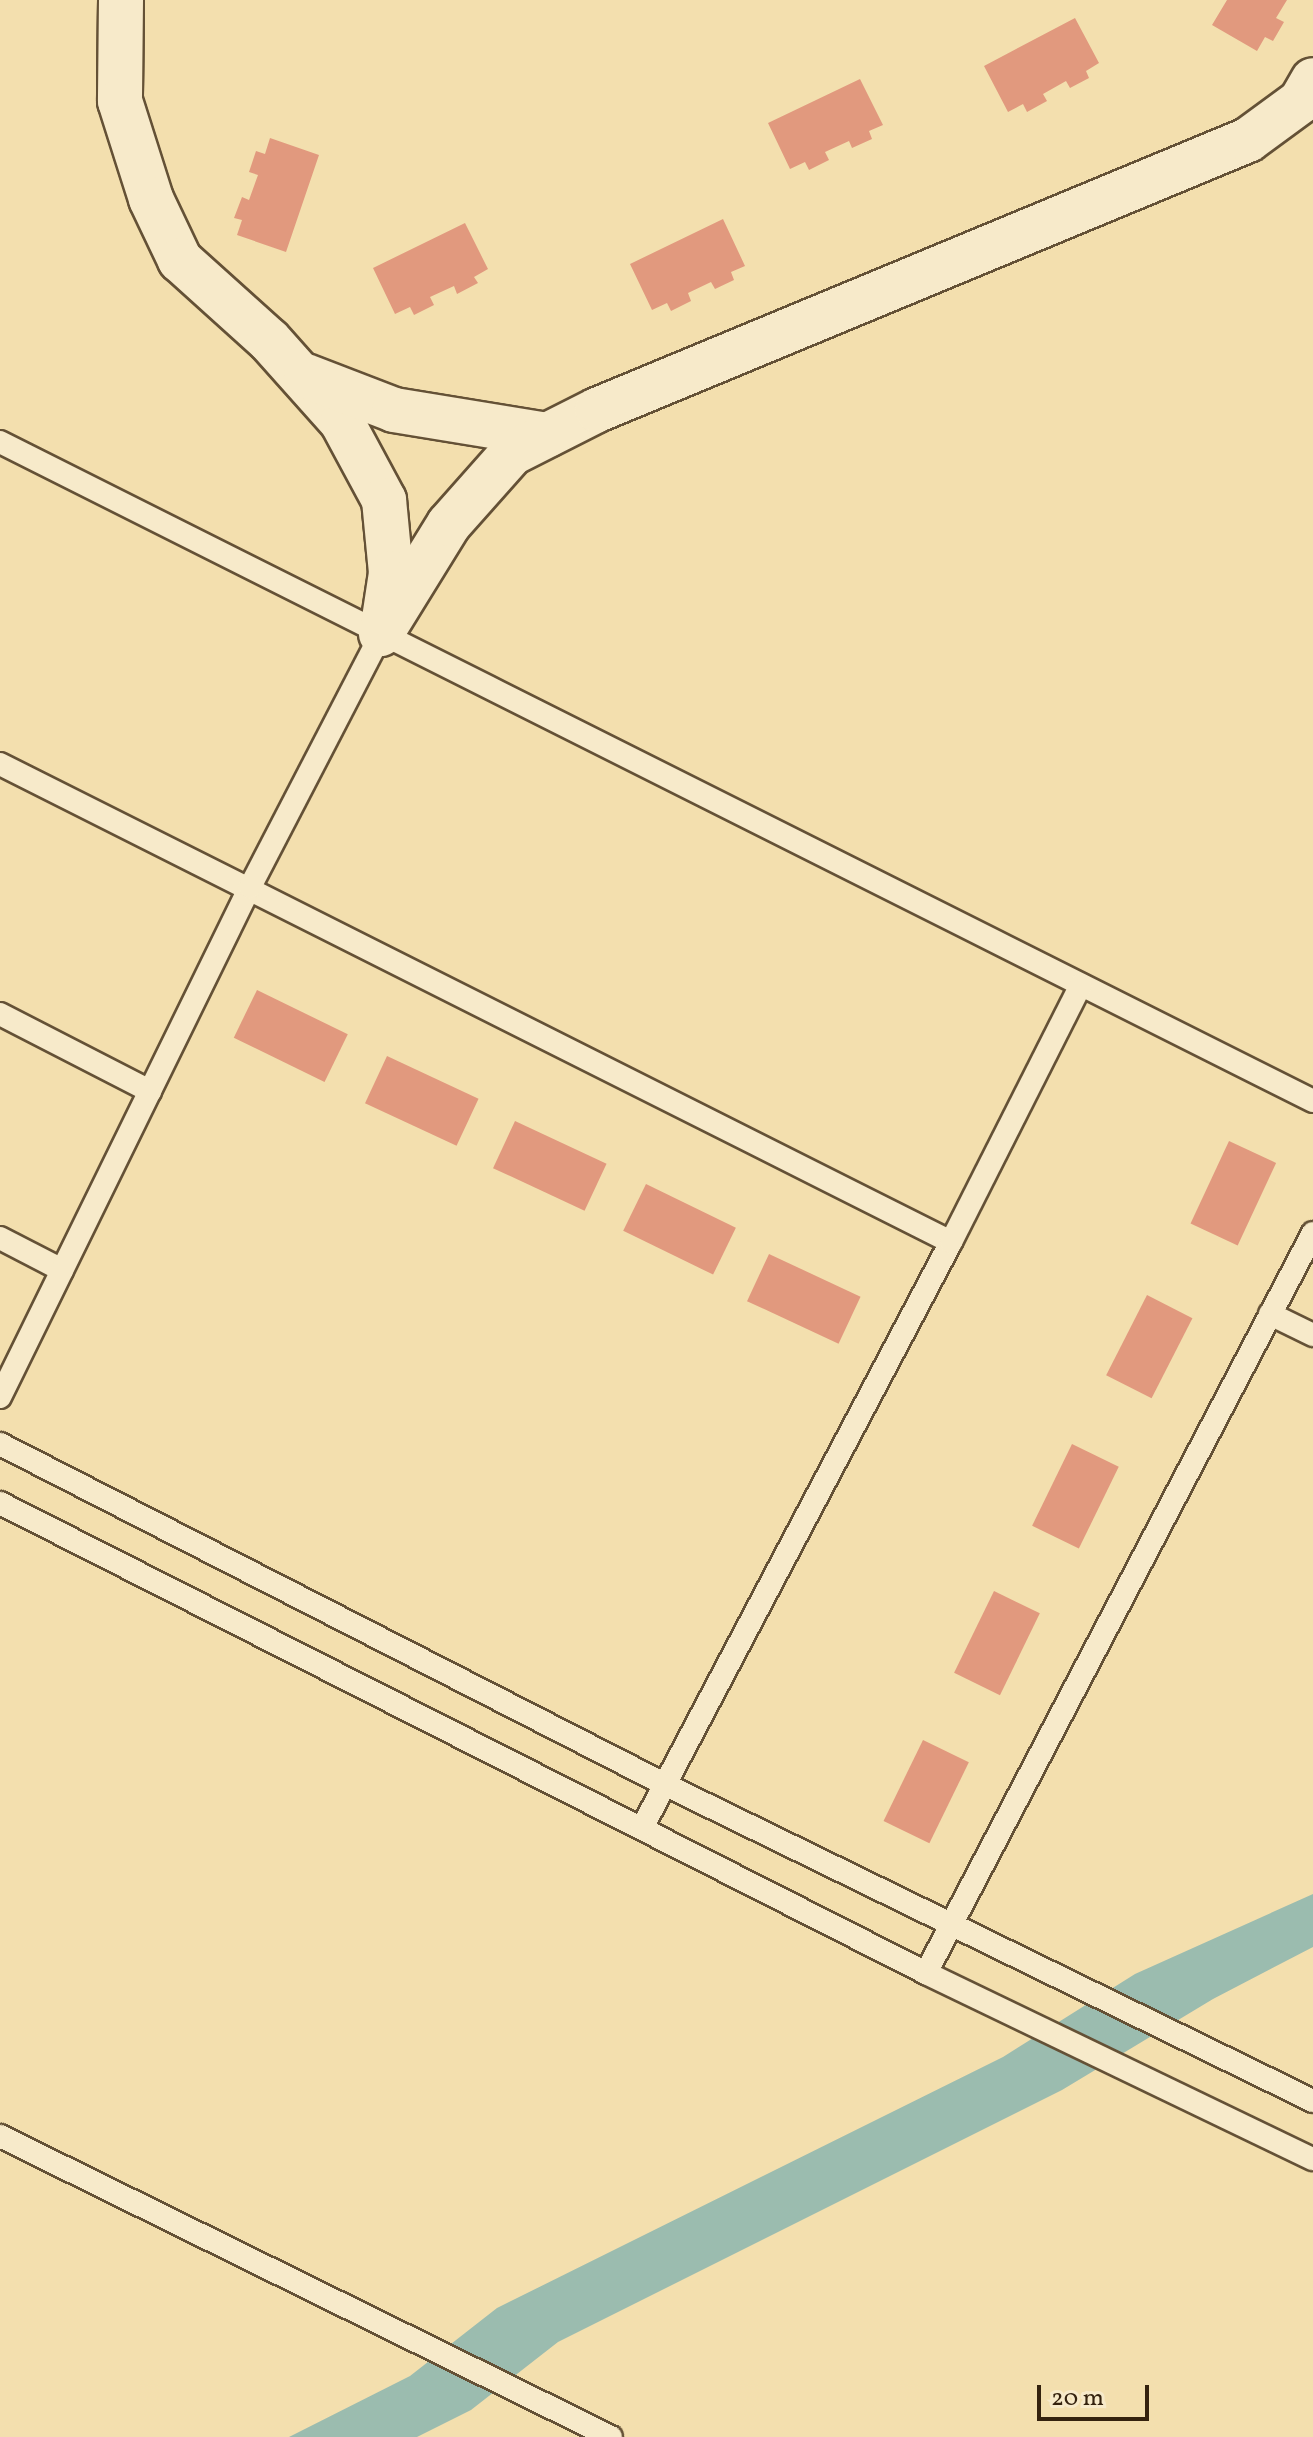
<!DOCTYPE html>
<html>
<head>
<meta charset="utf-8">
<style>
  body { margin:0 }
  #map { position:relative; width:1313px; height:2437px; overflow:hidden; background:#f3dfae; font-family:Vollkorn,serif }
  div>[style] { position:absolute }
  .water>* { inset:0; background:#9bbcaf }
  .building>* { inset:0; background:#e1997e; transform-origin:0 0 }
  .roads { filter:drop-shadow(2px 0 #645136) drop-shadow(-2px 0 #645136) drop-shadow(0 2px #645136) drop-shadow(0 -2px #645136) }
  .service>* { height:22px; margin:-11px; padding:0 11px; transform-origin:11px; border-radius:11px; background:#f7eaca }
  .minor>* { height:44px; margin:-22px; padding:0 22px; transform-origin:22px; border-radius:22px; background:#f7eaca }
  span { translate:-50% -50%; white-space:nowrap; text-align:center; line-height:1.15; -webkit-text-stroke:6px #f7eaca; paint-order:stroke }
  .scale { position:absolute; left:1037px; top:2385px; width:112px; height:36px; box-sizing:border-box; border:4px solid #34220e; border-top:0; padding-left:10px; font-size:24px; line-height:28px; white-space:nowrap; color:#34220e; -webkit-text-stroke:6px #f7eaca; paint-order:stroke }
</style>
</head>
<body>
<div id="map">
  <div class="water">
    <i style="clip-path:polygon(1313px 1894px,1313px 1947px,1213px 1999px,1062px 2090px,558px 2342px,471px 2410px,417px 2437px,289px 2437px,410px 2376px,497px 2308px,1003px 2057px,1135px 1974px)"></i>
  </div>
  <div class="building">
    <i style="clip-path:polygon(1227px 0,1287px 0,1276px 18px,1284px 22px,1273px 41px,1265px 37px,1257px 51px,1212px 25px)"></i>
    <i style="clip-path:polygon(1075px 18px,1099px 63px,1086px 71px,1089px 78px,1070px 88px,1066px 81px,1043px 94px,1047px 101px,1027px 112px,1023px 104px,1008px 112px,984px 66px)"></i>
    <i style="clip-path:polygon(860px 79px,883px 125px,869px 131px,872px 139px,852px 148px,849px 141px,825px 152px,829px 160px,809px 170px,805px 162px,790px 169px,768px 123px)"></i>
    <i style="clip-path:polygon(270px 138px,319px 155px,286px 252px,237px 235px,242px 220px,234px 218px,242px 197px,249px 200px,258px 175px,249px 172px,256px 151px,265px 154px)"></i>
    <i style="clip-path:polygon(723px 219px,745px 266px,731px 272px,734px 280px,715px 289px,711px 282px,688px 293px,691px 301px,671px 311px,667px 303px,652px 310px,630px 264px)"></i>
    <i style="clip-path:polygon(465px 223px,488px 269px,474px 277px,478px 283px,457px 294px,454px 286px,430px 297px,434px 305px,414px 315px,410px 307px,395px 314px,373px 268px)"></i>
    <i style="left:257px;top:990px;width:101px;height:53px;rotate:26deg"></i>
    <i style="left:387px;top:1056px;width:101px;height:52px;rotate:25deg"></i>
    <i style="left:515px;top:1121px;width:101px;height:52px;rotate:25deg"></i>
    <i style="left:1229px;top:1141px;width:52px;height:91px;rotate:25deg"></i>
    <i style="left:646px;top:1184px;width:100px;height:52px;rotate:26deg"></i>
    <i style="left:769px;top:1254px;width:101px;height:52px;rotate:25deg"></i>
    <i style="left:1147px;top:1295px;width:51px;height:90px;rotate:27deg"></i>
    <i style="left:1072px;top:1444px;width:52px;height:91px;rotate:26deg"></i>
    <i style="left:994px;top:1591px;width:51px;height:91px;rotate:26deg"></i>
    <i style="left:923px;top:1740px;width:51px;height:90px;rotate:26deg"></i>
  </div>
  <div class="roads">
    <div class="service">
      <i style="left:0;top:442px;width:1469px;rotate:26.65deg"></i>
      <i style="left:0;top:764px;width:1064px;rotate:26.69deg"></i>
      <i style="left:0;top:1014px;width:169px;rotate:27.2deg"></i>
      <i style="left:0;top:1238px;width:70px;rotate:27.3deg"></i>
      <i style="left:1270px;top:1314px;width:48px;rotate:26deg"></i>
      <i style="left:0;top:1397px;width:568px;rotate:-63.89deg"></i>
      <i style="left:250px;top:887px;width:285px;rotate:-62.6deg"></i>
      <i style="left:0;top:1444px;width:748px;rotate:27.11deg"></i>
      <i style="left:666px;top:1785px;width:720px;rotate:26.03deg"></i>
      <i style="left:0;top:1503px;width:1038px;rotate:26.91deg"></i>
      <i style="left:926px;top:1973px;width:429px;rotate:25.7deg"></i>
      <i style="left:642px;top:1828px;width:662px;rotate:-62.2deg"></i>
      <i style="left:951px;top:1242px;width:288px;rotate:-63.2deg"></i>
      <i style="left:926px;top:1973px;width:835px;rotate:-62.39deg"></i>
      <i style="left:0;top:2136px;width:681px;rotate:26.23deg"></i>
    </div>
    <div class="minor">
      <i style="left:121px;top:0;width:101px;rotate:90.6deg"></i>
      <i style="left:120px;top:101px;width:103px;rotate:72.4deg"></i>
      <i style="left:151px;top:199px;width:68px;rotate:64.6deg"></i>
      <i style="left:180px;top:260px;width:120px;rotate:42deg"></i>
      <i style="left:269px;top:340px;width:110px;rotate:48.3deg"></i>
      <i style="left:342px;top:422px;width:89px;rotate:61.7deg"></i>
      <i style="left:384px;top:500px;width:73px;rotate:84.5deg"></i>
      <i style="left:391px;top:573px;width:47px;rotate:98.7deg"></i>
      <i style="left:306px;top:376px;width:94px;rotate:21.1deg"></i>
      <i style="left:394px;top:410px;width:155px;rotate:9.3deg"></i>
      <i style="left:381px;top:634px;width:129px;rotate:-58.3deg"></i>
      <i style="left:449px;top:524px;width:95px;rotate:-48.4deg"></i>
      <i style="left:512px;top:453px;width:95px;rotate:-26.8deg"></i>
      <i style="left:597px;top:410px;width:705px;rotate:-22.53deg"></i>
      <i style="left:1248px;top:140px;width:66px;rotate:-36.3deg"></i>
      <i style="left:1301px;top:101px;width:24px;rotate:-60deg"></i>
    </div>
  </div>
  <div class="scale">20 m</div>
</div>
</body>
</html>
